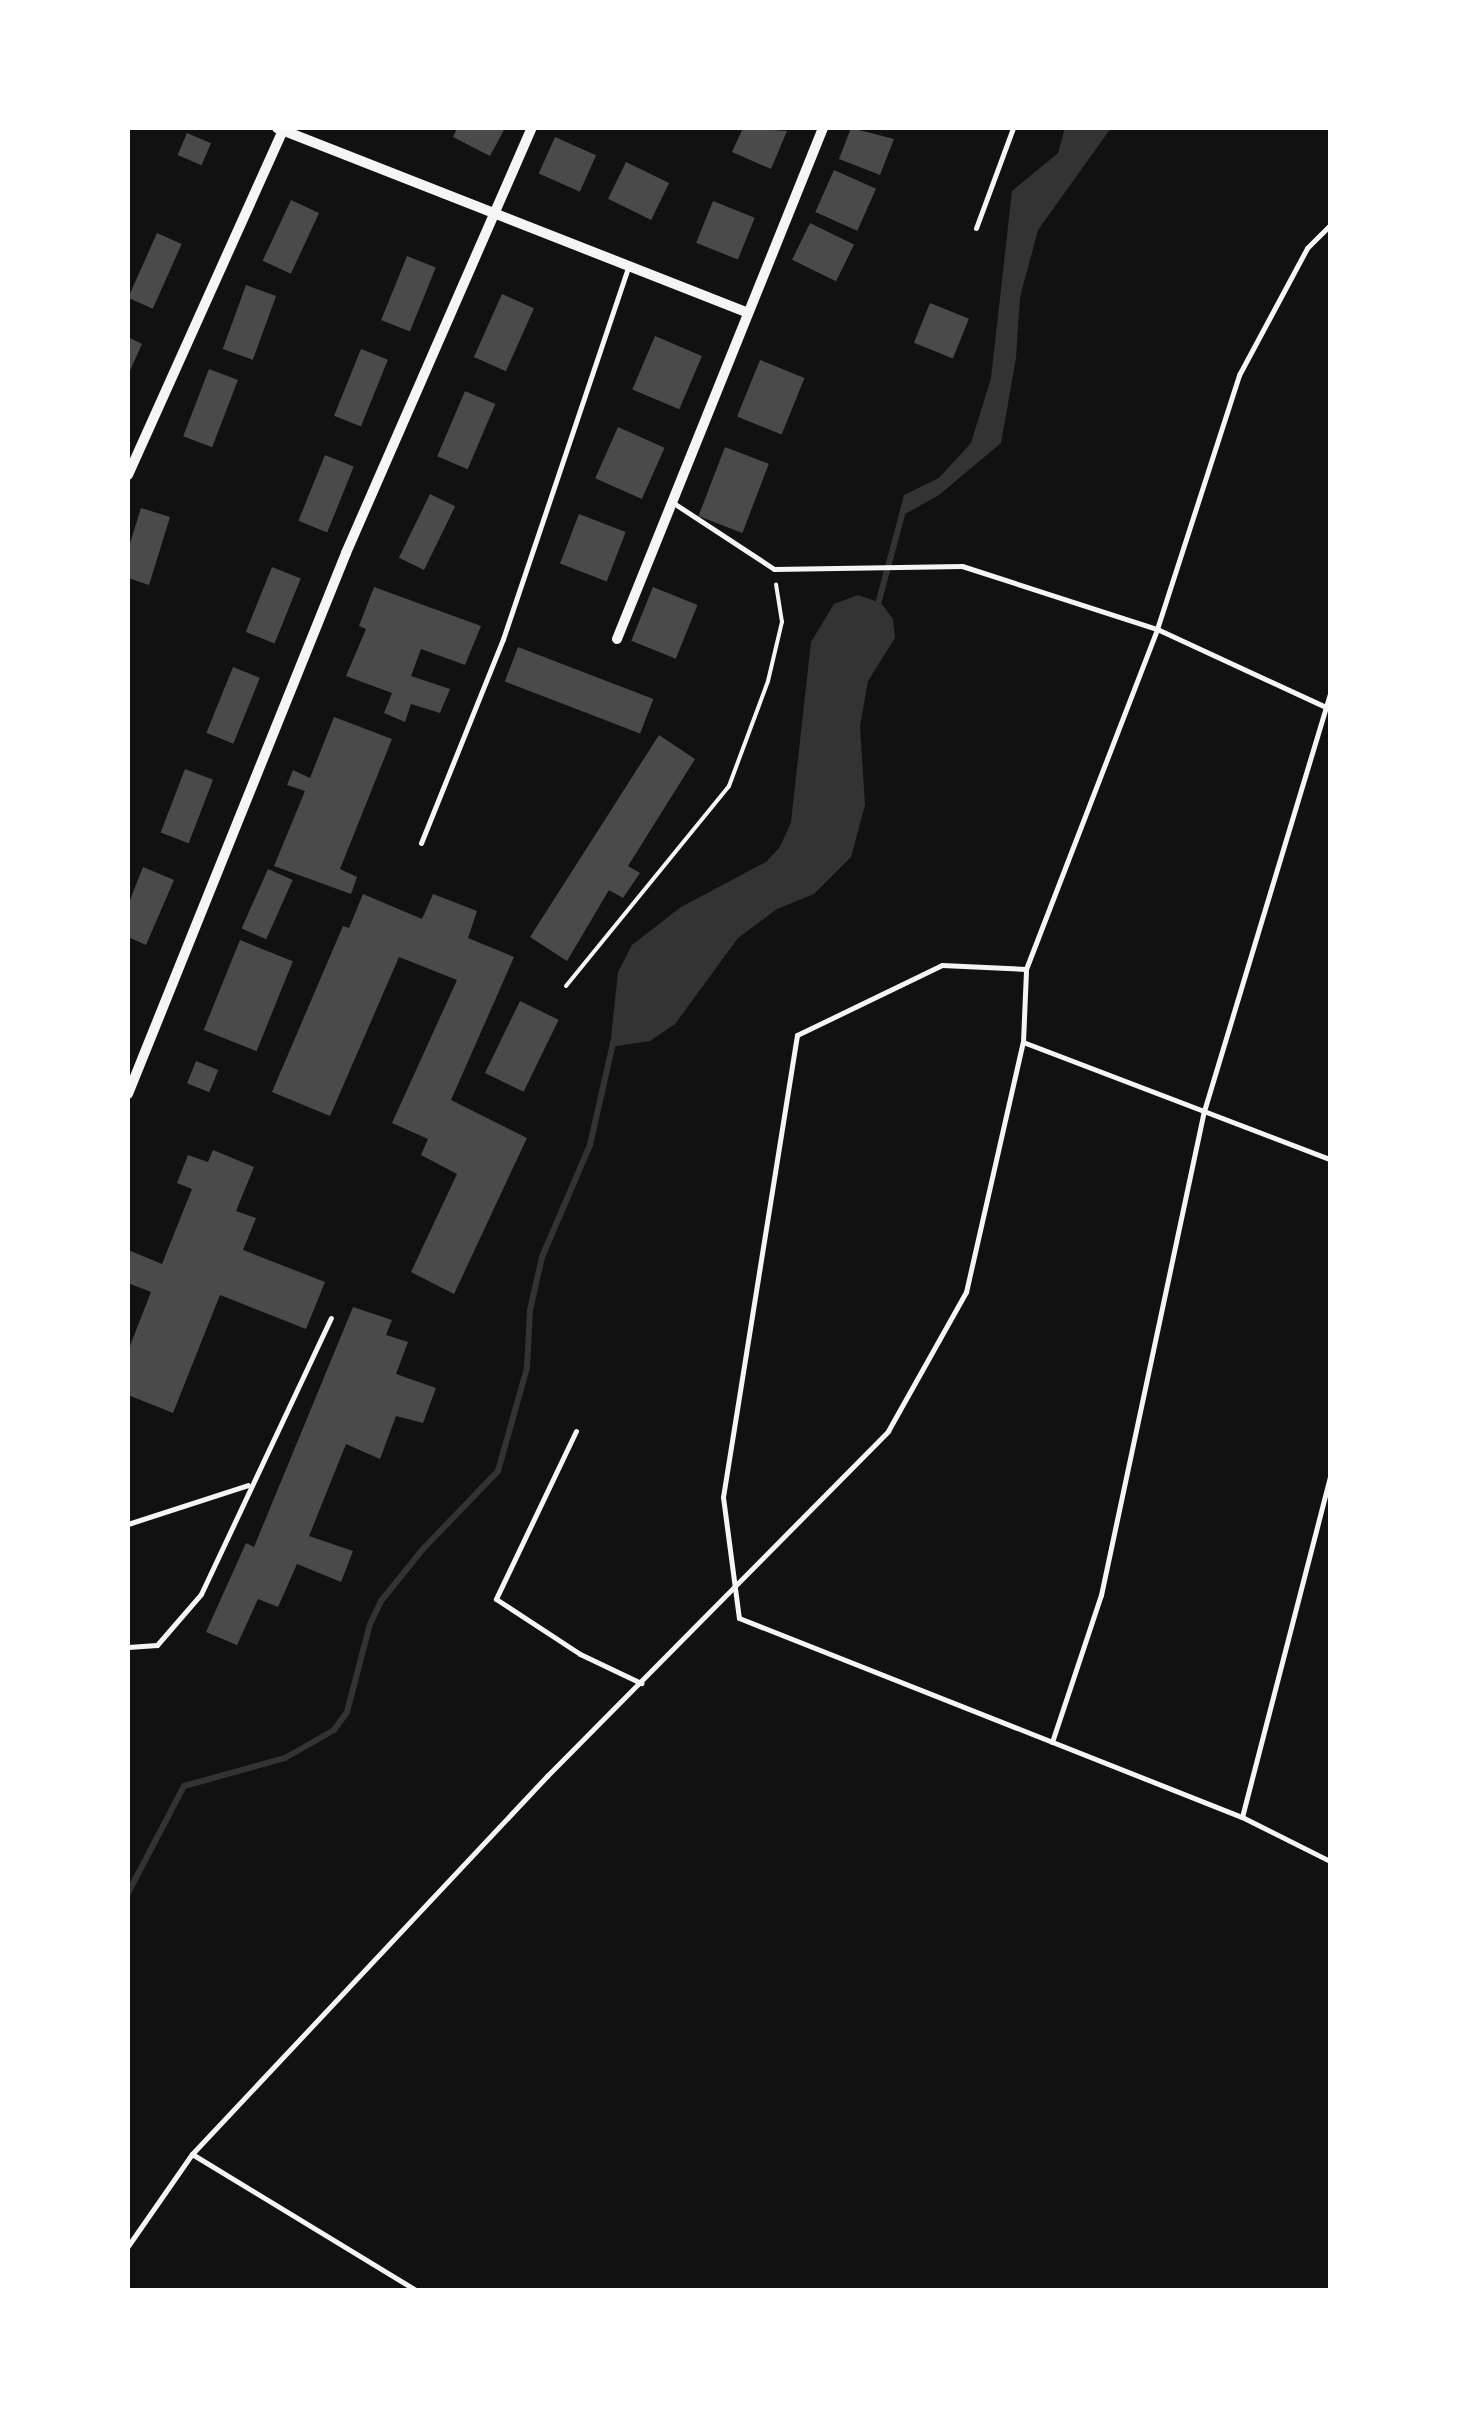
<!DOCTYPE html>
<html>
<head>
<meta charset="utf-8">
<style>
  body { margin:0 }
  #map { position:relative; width:1458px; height:2418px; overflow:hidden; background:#111; font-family:"Fira Sans",sans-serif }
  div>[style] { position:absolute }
  .water>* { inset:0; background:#333 }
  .stream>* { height:6px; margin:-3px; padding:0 3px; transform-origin:3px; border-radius:3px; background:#333 }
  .building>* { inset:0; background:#4a4a4a; transform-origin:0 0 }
  .path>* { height:4px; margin:-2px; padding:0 2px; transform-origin:2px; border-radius:2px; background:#f5f5f5 }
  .service>* { height:5px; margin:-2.5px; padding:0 2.5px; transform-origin:2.5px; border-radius:2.5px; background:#f5f5f5 }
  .minor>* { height:10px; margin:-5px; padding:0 5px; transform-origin:5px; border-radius:5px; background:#f5f5f5 }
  span { translate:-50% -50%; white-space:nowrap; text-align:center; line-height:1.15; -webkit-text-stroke:10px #fff; paint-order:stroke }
  .frame { position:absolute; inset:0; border:130px solid #fff; pointer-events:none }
</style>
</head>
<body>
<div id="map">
  <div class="water">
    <i style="clip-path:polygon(1065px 128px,1111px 128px,1038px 230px,1020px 297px,1016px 358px,1001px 443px,939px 495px,898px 518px,904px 495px,939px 478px,971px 443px,991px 378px,1012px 191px,1058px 153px)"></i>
    <i style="clip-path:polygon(858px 595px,881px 603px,893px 619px,895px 638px,868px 681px,860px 726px,865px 805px,851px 857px,814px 894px,777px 909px,738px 938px,675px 1024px,650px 1041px,610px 1047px,618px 972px,632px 945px,681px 907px,766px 862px,780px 847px,791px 822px,811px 642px,834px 604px)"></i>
  </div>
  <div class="stream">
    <i style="left:877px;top:608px;width:96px;rotate:-75deg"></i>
    <i style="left:128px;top:1893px;width:121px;rotate:-62.4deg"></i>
    <i style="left:184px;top:1786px;width:105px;rotate:-15.5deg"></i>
    <i style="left:285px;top:1758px;width:56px;rotate:-29.7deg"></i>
    <i style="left:334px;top:1730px;width:22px;rotate:-54deg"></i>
    <i style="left:347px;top:1712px;width:91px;rotate:-75.4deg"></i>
    <i style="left:370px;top:1624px;width:25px;rotate:-64deg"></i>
    <i style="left:381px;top:1601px;width:67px;rotate:-51.1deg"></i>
    <i style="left:423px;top:1549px;width:108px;rotate:-46.1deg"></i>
    <i style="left:498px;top:1471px;width:107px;rotate:-74.3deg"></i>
    <i style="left:527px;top:1368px;width:58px;rotate:-87deg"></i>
    <i style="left:530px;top:1310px;width:54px;rotate:-77.2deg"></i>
    <i style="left:542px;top:1257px;width:122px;rotate:-66.8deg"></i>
    <i style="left:590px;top:1145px;width:105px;rotate:-77.3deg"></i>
  </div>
  <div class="building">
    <i style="clip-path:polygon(457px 128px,505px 128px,490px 156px,453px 137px)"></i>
    <i style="clip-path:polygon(743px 128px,787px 131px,771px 169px,732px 152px)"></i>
    <i style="clip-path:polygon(851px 128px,894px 139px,880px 175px,839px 159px)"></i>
    <i style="left:187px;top:133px;width:26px;height:24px;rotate:23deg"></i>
    <i style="left:555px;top:137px;width:45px;height:40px;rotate:24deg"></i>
    <i style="left:626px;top:162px;width:48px;height:41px;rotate:26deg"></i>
    <i style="left:834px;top:170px;width:46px;height:46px;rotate:24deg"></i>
    <i style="left:291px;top:200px;width:31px;height:67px;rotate:25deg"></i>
    <i style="left:713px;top:201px;width:45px;height:45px;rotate:22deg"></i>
    <i style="left:810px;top:223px;width:49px;height:41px;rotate:26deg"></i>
    <i style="left:157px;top:233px;width:27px;height:71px;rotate:24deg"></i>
    <i style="left:407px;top:256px;width:31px;height:69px;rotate:22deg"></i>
    <i style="left:246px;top:285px;width:32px;height:68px;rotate:20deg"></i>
    <i style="left:502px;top:294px;width:35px;height:69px;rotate:24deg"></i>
    <i style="left:930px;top:303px;width:42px;height:43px;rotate:22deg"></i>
    <i style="left:655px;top:336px;width:51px;height:58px;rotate:23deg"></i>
    <i style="clip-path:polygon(128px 337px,142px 344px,128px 375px)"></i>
    <i style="left:361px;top:349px;width:29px;height:72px;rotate:22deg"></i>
    <i style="left:760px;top:360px;width:48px;height:61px;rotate:22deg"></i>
    <i style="left:209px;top:369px;width:31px;height:72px;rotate:21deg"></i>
    <i style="left:465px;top:391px;width:33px;height:71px;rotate:23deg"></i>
    <i style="left:618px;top:427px;width:51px;height:56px;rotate:24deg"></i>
    <i style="left:725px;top:447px;width:47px;height:74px;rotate:21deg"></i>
    <i style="left:325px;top:455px;width:31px;height:71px;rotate:22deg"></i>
    <i style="left:430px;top:494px;width:28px;height:71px;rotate:26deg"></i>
    <i style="clip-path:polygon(141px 508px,170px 517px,149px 585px,128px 578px,128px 550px)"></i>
    <i style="left:579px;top:514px;width:50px;height:53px;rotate:21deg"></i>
    <i style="left:272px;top:567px;width:31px;height:70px;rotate:22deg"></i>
    <i style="clip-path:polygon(374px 587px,481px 626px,465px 665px,421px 649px,411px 676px,450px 689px,440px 713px,411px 704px,405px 722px,384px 713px,392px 693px,346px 676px,366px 629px,359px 626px)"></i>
    <i style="left:653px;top:587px;width:48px;height:58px;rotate:22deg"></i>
    <i style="left:518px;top:647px;width:145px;height:37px;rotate:21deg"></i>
    <i style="left:233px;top:667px;width:29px;height:71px;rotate:22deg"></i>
    <i style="clip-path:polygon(334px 717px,392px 739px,340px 869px,357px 877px,351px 894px,274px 866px,305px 791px,287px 785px,293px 770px,310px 778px)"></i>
    <i style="clip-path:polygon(659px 735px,695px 759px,628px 866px,640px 873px,623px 898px,609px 890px,567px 961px,530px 937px)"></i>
    <i style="left:185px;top:769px;width:30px;height:68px;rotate:21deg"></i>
    <i style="clip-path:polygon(143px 867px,174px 880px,146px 945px,128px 937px,128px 905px)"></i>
    <i style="left:268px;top:869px;width:27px;height:65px;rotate:24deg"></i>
    <i style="clip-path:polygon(363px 894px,422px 919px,433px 894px,477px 911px,468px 938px,514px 957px,451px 1100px,527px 1138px,454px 1294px,411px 1272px,457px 1174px,421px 1155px,428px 1139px,392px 1123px,457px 980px,399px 957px,330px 1116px,272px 1092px,343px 926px,349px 928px)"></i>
    <i style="left:240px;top:940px;width:57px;height:97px;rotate:22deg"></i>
    <i style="left:520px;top:1001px;width:43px;height:80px;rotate:26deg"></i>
    <i style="left:196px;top:1061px;width:24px;height:24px;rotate:22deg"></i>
    <i style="clip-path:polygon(213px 1150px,254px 1167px,236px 1211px,256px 1218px,243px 1250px,325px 1282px,306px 1329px,220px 1295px,173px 1413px,128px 1395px,128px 1351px,151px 1292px,128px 1283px,128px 1250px,162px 1264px,192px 1189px,177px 1183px,188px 1155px,208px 1162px)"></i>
    <i style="clip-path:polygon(353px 1307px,392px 1320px,386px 1335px,408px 1342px,396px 1374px,436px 1388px,423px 1423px,396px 1416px,380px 1459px,346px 1444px,309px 1536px,353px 1551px,341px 1582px,297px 1564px,278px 1607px,258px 1599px,237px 1645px,206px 1632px,246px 1543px,254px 1547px)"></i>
  </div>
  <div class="path">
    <i style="left:566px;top:986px;width:258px;rotate:-50.8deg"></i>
    <i style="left:729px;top:786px;width:112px;rotate:-69.6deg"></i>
    <i style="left:768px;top:681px;width:61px;rotate:-76.7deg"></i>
    <i style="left:782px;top:622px;width:38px;rotate:-99deg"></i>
  </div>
  <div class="service">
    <i style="left:976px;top:228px;width:107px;rotate:-69.7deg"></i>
    <i style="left:672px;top:502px;width:122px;rotate:33.3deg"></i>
    <i style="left:774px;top:569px;width:188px;rotate:-0.9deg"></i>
    <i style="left:962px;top:566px;width:205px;rotate:17.9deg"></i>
    <i style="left:1157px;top:629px;width:191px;rotate:24.8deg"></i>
    <i style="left:421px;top:843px;width:220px;rotate:-68.1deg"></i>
    <i style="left:503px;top:639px;width:392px;rotate:-71.4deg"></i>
    <i style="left:1026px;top:969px;width:84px;rotate:-177.3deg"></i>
    <i style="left:942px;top:965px;width:161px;rotate:154.2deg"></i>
    <i style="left:797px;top:1035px;width:468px;rotate:99.1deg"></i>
    <i style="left:723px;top:1497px;width:122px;rotate:82.5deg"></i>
    <i style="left:739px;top:1618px;width:541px;rotate:21.59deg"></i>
    <i style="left:1242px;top:1817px;width:98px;rotate:26.6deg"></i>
    <i style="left:1023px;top:1042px;width:329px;rotate:20.9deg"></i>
    <i style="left:576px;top:1431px;width:186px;rotate:115.5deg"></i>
    <i style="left:496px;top:1599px;width:100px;rotate:33.2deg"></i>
    <i style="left:580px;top:1654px;width:68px;rotate:25.4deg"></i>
    <i style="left:128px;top:1524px;width:126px;rotate:-18deg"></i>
    <i style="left:128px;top:1647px;width:29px;rotate:-4deg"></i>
    <i style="left:157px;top:1645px;width:67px;rotate:-49.2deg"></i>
    <i style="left:201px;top:1594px;width:305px;rotate:-64.8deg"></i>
    <i style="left:1052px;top:1742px;width:155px;rotate:-71.6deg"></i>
    <i style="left:1101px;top:1595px;width:495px;rotate:-78deg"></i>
    <i style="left:1204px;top:1111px;width:437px;rotate:-73.2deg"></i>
    <i style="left:1242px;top:1817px;width:352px;rotate:-75.5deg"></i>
    <i style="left:192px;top:2154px;width:262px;rotate:31.3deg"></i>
    <i style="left:128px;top:2246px;width:112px;rotate:-55.2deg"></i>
    <i style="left:192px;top:2154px;width:519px;rotate:-46.8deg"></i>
    <i style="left:547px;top:1776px;width:485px;rotate:-45.3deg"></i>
    <i style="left:888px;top:1431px;width:159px;rotate:-60.7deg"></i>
    <i style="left:966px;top:1292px;width:256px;rotate:-77.2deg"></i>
    <i style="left:1023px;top:1042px;width:73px;rotate:-87.6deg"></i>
    <i style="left:1026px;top:969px;width:364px;rotate:-68.9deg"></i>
    <i style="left:1157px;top:629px;width:267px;rotate:-72.1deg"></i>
    <i style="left:1239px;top:375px;width:144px;rotate:-61.8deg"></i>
    <i style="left:1307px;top:248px;width:33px;rotate:-45deg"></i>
  </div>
  <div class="minor">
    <i style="left:277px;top:128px;width:504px;rotate:21.42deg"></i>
    <i style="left:128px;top:475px;width:378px;rotate:-65.8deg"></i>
    <i style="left:617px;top:639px;width:551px;rotate:-68.04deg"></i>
    <i style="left:128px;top:1094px;width:583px;rotate:-68.05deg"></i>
    <i style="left:346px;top:553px;width:464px;rotate:-66.4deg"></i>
  </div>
  <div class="frame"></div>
</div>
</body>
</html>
